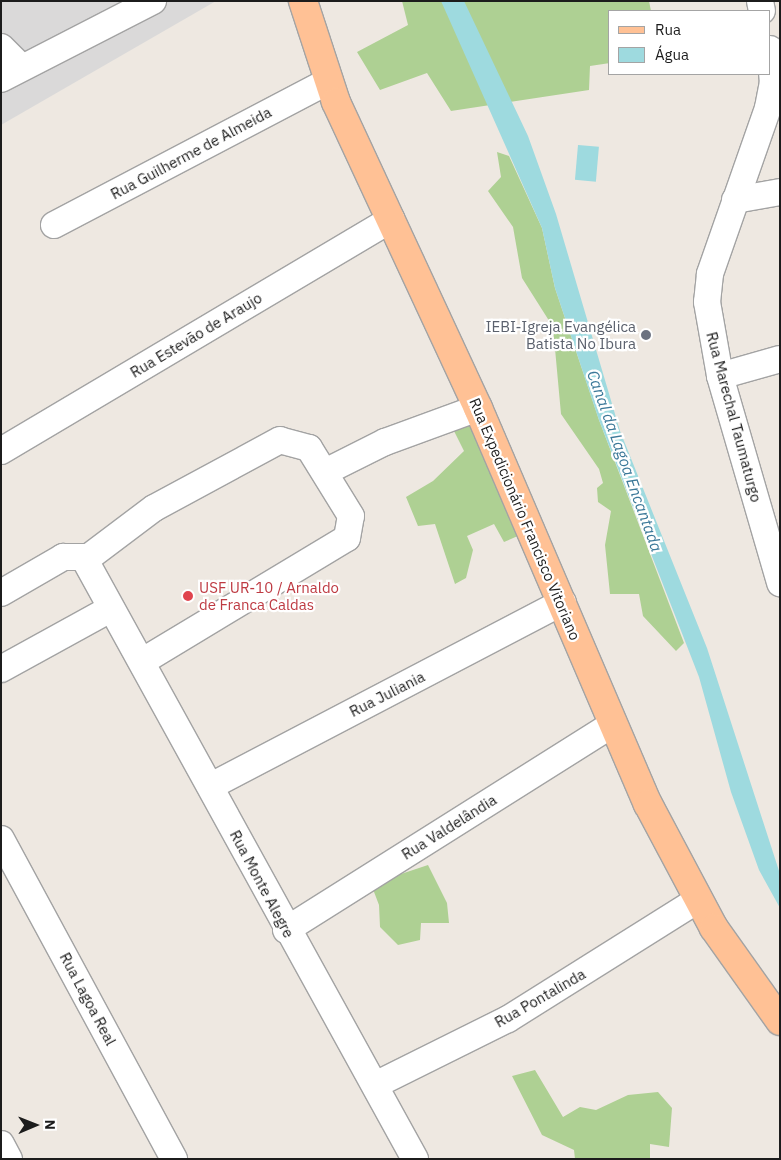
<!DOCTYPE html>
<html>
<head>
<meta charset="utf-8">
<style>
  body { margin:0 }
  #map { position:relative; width:781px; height:1160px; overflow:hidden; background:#eee8e1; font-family:"IBM Plex Sans",sans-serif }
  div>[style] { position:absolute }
  .residential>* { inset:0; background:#dad9d9 }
  .forest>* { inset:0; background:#aed093 }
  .water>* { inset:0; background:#9edadf; transform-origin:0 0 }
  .roads { filter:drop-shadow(1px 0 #a3a3a3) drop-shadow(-1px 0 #a3a3a3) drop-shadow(0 1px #a3a3a3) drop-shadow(0 -1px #a3a3a3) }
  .minor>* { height:26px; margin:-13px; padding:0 13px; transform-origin:13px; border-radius:13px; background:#fff }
  .major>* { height:28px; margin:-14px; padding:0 14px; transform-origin:14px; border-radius:14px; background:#ffc195 }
  .dots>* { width:14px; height:14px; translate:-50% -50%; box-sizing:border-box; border:2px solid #fff; border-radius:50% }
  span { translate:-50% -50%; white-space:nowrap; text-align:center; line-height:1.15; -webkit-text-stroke:4.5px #fff; paint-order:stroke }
  .street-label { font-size:15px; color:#1c1c1c }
  .worship-label { font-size:15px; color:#5b616d }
  .right { translate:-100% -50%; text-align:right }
  .health-label { font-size:15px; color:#be3a42 }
  .left { translate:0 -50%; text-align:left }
  .water-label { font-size:16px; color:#3c7999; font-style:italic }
  .frame { position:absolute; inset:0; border:2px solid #1c1c1c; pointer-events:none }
  .legend { position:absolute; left:608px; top:10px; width:162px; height:65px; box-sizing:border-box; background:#fff; border:1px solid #a4a4a4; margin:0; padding:6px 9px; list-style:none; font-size:15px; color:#1c1c1c }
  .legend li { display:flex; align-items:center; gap:10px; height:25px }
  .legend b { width:25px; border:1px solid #a4a4a4 }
  .north { position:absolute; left:10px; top:1100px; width:50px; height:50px; -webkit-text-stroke:4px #fff; paint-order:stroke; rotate:89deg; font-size:14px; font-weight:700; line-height:20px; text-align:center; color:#1c1c1c }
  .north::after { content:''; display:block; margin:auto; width:18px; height:22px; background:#1c1c1c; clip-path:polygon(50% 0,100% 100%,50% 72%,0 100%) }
</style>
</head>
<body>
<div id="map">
  <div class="residential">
    <i style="clip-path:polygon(1px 1px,216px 1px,1px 125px)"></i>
  </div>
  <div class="forest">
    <i style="clip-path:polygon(402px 1px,649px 1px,651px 11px,610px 11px,610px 63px,590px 66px,589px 90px,451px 111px,427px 73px,380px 90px,357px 52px,408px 25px)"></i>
    <i style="clip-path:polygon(497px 152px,509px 156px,542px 228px,555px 288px,599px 420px,684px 643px,676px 651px,643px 616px,639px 594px,610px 594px,605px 545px,611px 511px,598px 502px,597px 488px,603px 483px,599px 469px,561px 414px,553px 327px,522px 278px,513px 227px,488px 191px,501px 177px)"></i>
    <i style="clip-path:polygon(475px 418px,527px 532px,504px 542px,494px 524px,467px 536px,473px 550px,466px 578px,455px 584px,435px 524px,418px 526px,406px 497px,433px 481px,464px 451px,452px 427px)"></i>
    <i style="clip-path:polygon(428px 865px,447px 903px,449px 923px,421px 923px,420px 940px,398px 945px,380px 927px,379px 905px,371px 884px)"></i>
    <i style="clip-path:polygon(535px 1070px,563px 1117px,580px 1107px,596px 1110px,628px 1095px,658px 1092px,672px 1108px,669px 1147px,650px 1144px,650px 1159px,575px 1159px,574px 1150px,542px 1135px,512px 1076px)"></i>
  </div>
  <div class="water">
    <i style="clip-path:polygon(441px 1px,464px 1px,528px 136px,556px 214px,620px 431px,707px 648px,780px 874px,780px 908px,759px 870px,731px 792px,699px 677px,599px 420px,555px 288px,542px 228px)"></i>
    <i style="left:578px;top:145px;width:21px;height:35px;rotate:5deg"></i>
  </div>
  <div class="roads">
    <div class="minor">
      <i style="left:760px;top:1px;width:10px;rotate:79deg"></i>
      <i style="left:1px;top:47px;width:28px;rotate:45deg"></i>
      <i style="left:770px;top:49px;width:33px;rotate:85deg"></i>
      <i style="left:773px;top:82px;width:26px;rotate:101deg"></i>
      <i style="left:768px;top:108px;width:176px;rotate:109.3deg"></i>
      <i style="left:710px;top:274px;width:28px;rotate:96deg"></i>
      <i style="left:707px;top:302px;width:75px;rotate:80deg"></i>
      <i style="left:720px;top:376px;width:216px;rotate:73.8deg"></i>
      <i style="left:1px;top:79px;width:171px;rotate:-27.2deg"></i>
      <i style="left:735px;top:200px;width:46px;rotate:-10.1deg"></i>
      <i style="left:54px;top:225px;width:310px;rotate:-27.7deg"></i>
      <i style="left:720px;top:376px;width:62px;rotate:-15.8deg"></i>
      <i style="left:1px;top:451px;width:454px;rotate:-30.7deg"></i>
      <i style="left:327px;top:471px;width:65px;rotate:-26.6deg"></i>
      <i style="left:385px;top:442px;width:99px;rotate:-20.1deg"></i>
      <i style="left:1px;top:593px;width:72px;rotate:-30.1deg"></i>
      <i style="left:63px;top:557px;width:23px"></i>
      <i style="left:143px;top:661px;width:238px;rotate:-31.1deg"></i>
      <i style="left:347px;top:538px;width:22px;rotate:-80deg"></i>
      <i style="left:351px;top:516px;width:80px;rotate:-121.7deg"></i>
      <i style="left:309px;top:448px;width:30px;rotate:-165deg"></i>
      <i style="left:280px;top:440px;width:143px;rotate:151.6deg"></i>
      <i style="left:154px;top:508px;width:86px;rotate:143deg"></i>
      <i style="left:85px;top:560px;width:684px;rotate:61.15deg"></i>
      <i style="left:1px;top:669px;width:124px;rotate:-28.8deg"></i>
      <i style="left:211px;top:786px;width:397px;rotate:-27.6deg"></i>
      <i style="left:1px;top:839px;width:364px;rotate:61.6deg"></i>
      <i style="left:286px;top:930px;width:385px;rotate:-32.2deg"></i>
      <i style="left:375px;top:1085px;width:148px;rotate:-26.4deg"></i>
      <i style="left:508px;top:1019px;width:224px;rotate:-32.1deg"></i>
      <i style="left:1px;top:1144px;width:17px;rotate:62deg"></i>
    </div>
    <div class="major">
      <i style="left:303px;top:1px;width:106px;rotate:71.9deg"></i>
      <i style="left:336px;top:102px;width:337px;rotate:65.1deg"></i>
      <i style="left:478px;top:408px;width:431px;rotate:66.8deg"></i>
      <i style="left:648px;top:804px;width:140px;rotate:62deg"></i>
      <i style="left:714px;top:928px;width:114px;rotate:54.6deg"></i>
    </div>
  </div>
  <div class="dots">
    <i style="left:646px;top:335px;background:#6b7280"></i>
    <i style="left:188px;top:596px;background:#e0444e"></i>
  </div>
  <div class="street-label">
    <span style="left:191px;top:153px;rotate:-28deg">Rua Guilherme de Almeida</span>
    <span style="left:196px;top:335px;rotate:-31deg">Rua Estevão de Araujo</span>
    <span style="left:734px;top:417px;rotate:75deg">Rua Marechal Taumaturgo</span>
    <span style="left:525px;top:519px;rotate:67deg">Rua Expedicionário Francisco Vitoriano</span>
    <span style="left:387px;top:694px;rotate:-27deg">Rua Juliania</span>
    <span style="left:449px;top:827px;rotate:-32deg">Rua Valdelândia</span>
    <span style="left:262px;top:884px;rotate:62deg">Rua Monte Alegre</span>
    <span style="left:540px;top:998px;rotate:-30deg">Rua Pontalinda</span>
    <span style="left:88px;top:999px;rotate:62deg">Rua Lagoa Real</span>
  </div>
  <div class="worship-label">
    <span class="right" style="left:636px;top:335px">IEBI-Igreja Evangélica<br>Batista No Ibura</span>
  </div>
  <div class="health-label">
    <span class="left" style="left:199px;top:596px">USF UR-10 / Arnaldo<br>de Franca Caldas</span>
  </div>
  <div class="water-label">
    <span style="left:625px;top:461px;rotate:70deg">Canal da Lagoa Encantada</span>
  </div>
  <div class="frame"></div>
  <ul class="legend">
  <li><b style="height:6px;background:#ffc195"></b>Rua</li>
  <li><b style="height:14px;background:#9edadf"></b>Água</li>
  </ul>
  <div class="north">N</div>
</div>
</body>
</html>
